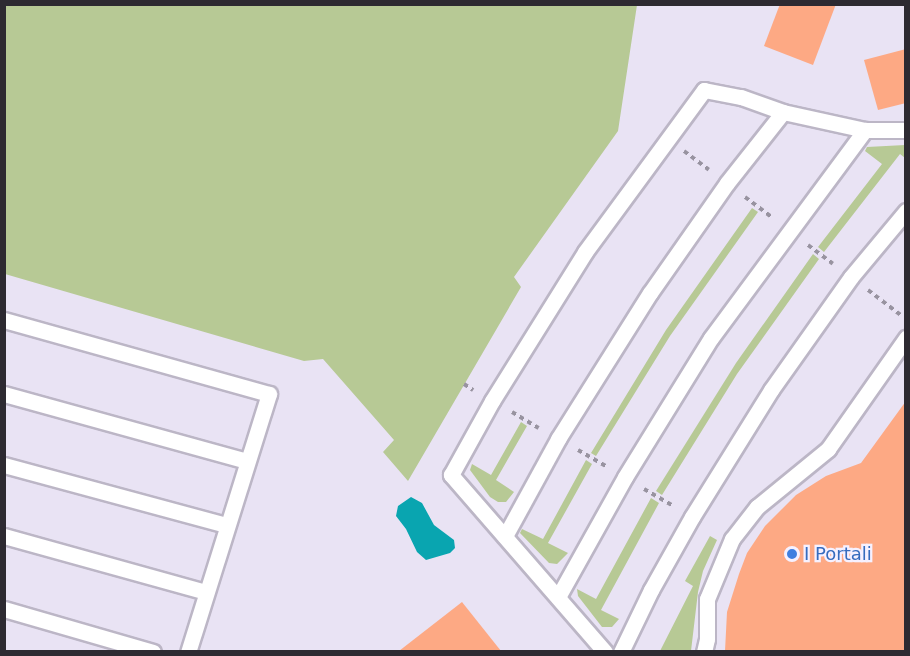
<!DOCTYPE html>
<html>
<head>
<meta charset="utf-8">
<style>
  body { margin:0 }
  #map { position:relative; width:910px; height:656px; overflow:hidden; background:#e9e3f4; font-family:"DejaVu Sans",sans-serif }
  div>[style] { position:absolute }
  .green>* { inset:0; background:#b7c995 }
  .water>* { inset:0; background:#09a5b0 }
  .building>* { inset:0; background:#fda984 }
  .path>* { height:4px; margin-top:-2px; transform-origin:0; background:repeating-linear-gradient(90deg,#9893a0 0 4.5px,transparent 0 9px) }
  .roads { filter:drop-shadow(2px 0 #bcb6c6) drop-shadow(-2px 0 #bcb6c6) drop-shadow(0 2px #bcb6c6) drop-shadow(0 -2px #bcb6c6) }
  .lane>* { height:15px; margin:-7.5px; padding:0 7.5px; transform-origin:7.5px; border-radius:7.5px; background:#fff }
  .dots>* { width:16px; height:16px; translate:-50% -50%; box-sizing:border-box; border:3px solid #f6f1ff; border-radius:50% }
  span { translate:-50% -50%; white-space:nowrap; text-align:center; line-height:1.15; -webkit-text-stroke:4.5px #f6f1ff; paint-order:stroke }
  .shop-label { font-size:18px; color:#366cbe }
  .left { translate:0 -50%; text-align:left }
  .frame { position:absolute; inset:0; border:6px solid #2d2a31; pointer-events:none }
</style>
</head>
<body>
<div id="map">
  <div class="green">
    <i style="clip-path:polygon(4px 5px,5px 4px,637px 5px,618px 131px,514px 277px,521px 287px,408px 481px,383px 452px,394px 440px,323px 359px,304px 361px,5px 274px)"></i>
    <i style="clip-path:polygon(905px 145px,905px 158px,900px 154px,824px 252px,818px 247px,882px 164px,865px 151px,867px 147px)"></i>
    <i style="clip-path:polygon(752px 208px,758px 212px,670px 336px,596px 456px,591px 453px,666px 330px)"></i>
    <i style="clip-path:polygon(813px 254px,819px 259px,737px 374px,662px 495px,656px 491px,736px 363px)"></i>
    <i style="clip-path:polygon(521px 422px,527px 426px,496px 480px,514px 492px,506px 502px,498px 502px,490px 497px,470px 470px,472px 464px,491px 475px)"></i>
    <i style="clip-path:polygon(586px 460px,592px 464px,548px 543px,568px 553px,557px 564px,549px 563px,520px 533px,522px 529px,543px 539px)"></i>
    <i style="clip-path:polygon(651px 498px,659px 503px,601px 610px,619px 619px,612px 627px,602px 627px,578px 596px,577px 589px,596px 599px)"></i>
    <i style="clip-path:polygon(710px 536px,717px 540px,703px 571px,698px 592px,691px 651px,660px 651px,693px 586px,685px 581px)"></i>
  </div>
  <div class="water">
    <i style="clip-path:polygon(411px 497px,422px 503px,434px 525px,454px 540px,455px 548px,450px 553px,426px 560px,417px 552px,406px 529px,396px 516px,398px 506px)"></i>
  </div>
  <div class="building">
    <i style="clip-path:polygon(780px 4px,836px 4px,813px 65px,764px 46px)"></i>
    <i style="clip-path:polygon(906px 49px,906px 103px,878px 110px,864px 60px)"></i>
    <i style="clip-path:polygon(906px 401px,906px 651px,725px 651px,727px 612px,739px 574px,747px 553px,765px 526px,796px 495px,826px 476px,861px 463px)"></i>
    <i style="clip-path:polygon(462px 602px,501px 651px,399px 651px)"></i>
  </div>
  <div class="path">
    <i style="left:684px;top:151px;width:31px;rotate:37deg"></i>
    <i style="left:745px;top:197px;width:35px;rotate:37deg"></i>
    <i style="left:808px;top:245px;width:31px;rotate:37deg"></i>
    <i style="left:868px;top:290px;width:43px;rotate:37.4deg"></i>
    <i style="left:464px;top:384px;width:11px;rotate:34deg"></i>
    <i style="left:512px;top:412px;width:31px;rotate:31deg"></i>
    <i style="left:578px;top:450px;width:34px;rotate:30deg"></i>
    <i style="left:644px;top:489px;width:34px;rotate:30deg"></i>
  </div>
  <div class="roads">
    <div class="lane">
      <i style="left:4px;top:320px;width:275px;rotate:15.6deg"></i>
      <i style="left:269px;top:394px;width:270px;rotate:107.4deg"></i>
      <i style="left:4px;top:394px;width:252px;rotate:15.4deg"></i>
      <i style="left:4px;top:465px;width:231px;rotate:15.1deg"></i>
      <i style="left:4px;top:536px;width:210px;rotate:15.5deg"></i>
      <i style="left:505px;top:536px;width:111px;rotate:-61.3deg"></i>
      <i style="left:558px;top:439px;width:173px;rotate:-57.8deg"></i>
      <i style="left:650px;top:293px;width:134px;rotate:-55deg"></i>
      <i style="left:727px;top:183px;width:90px;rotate:-51.7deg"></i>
      <i style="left:558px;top:597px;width:137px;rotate:-60.8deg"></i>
      <i style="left:625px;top:477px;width:163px;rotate:-58.3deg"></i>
      <i style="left:711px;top:338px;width:259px;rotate:-53.5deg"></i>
      <i style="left:4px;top:609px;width:155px;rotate:16.1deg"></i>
      <i style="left:605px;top:652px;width:235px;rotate:-131deg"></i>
      <i style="left:451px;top:475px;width:85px;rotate:-61deg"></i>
      <i style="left:492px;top:401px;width:176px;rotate:-58deg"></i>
      <i style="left:585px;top:252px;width:201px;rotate:-53.7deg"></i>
      <i style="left:704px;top:90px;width:38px;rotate:11deg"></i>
      <i style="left:741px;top:97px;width:45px;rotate:19.7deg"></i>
      <i style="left:783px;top:112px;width:84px;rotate:12.4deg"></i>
      <i style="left:865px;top:130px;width:41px"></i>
      <i style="left:621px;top:652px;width:69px;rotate:-64.2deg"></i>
      <i style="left:651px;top:590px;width:84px;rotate:-60.7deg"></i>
      <i style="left:692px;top:517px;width:150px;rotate:-58.1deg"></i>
      <i style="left:771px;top:390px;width:138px;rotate:-54.7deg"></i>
      <i style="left:851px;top:277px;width:86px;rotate:-50.2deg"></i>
      <i style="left:704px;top:652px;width:13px;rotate:-77deg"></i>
      <i style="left:707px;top:639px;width:40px;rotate:-90deg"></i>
      <i style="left:707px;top:599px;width:65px;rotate:-67.4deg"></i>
      <i style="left:732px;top:539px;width:41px;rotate:-52deg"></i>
      <i style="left:757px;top:507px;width:92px;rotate:-39.2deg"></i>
      <i style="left:828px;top:449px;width:136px;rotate:-54.9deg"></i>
    </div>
  </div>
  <div class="dots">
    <i style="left:792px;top:554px;background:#3f7fe0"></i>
  </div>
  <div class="shop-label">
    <span class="left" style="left:804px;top:554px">I Portali</span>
  </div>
  <div class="frame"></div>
</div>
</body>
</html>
